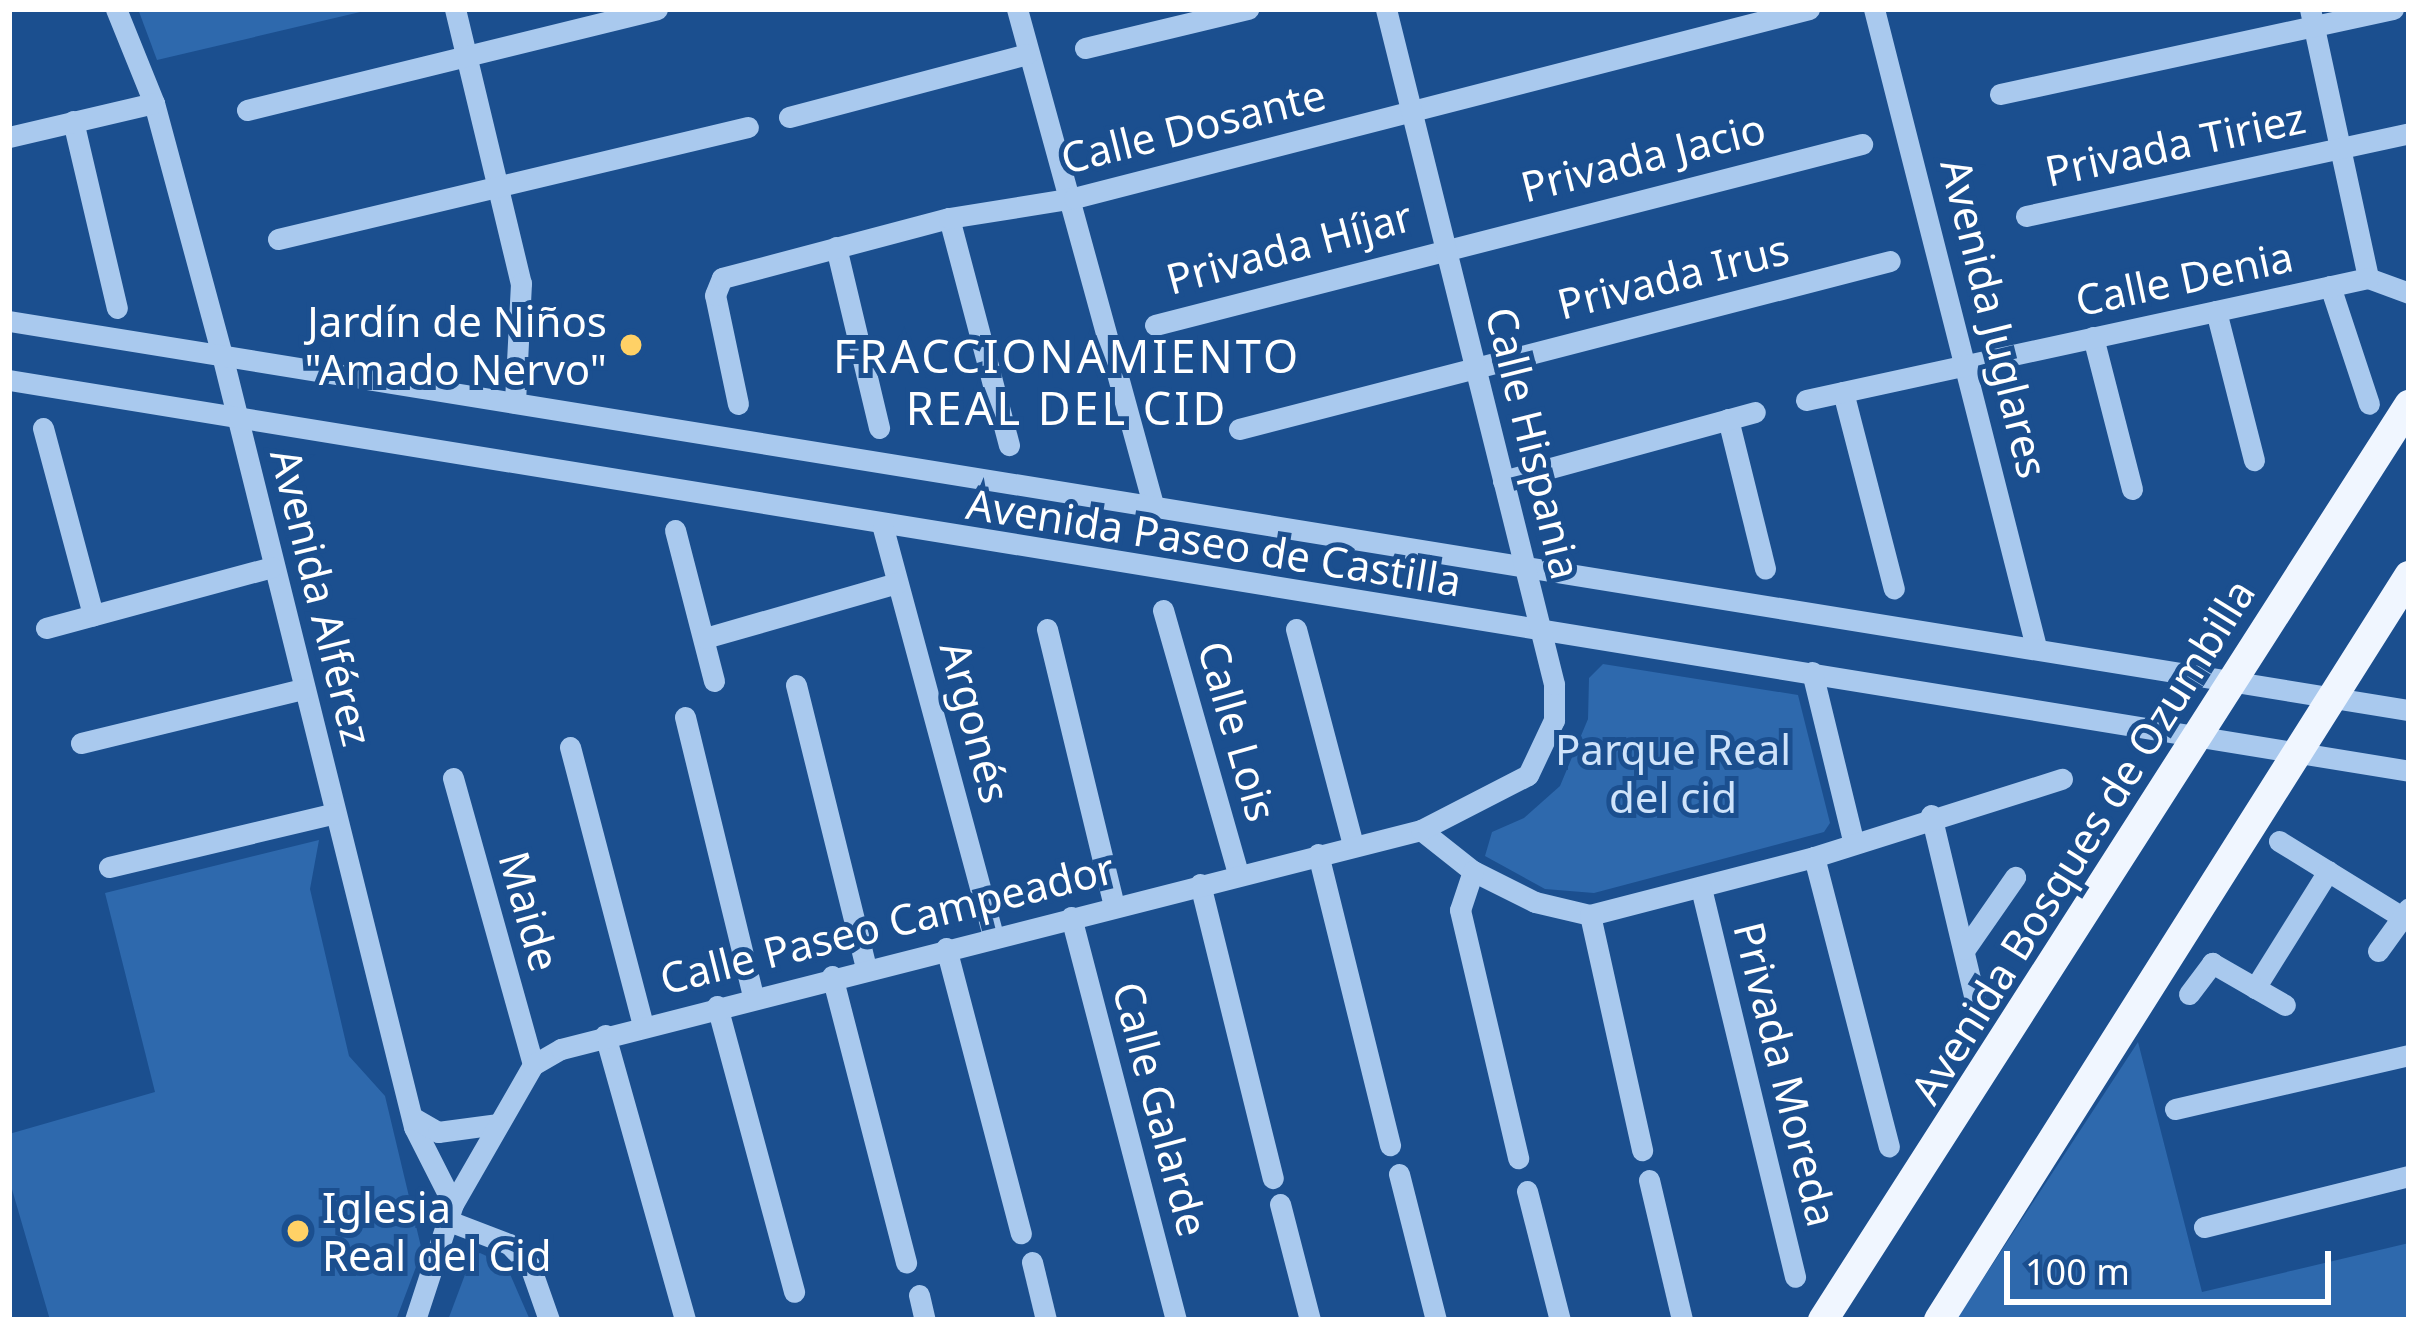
<!DOCTYPE html>
<html>
<head>
<meta charset="utf-8">
<style>
  body { margin:0 }
  #map { position:relative; width:2418px; height:1329px; overflow:hidden; background:#1b4f8f; font-family:"Noto Sans",sans-serif }
  div>[style] { position:absolute }
  .green>* { inset:0; background:#2e69ad }
  .minor>* { height:21px; margin:-10.5px; padding:0 10.5px; transform-origin:10.5px; border-radius:10.5px; background:#a9c9ee }
  .major>* { height:30px; margin:-15px; padding:0 15px; transform-origin:15px; border-radius:15px; background:#f0f6ff }
  .dots>* { width:33px; height:33px; translate:-50% -50%; box-sizing:border-box; border:6px solid #1b4f8f; border-radius:50% }
  span { translate:-50% -50%; white-space:nowrap; text-align:center; line-height:1.15; -webkit-text-stroke:10px #1b4f8f; paint-order:stroke }
  .street-label { font-size:42px; color:#fff }
  .poi-label { font-size:42px; color:#fff }
  .right { translate:-100% -50%; text-align:right }
  .left { translate:0 -50%; text-align:left }
  .park-label { font-size:42px; color:#cfe3fa }
  .neighbourhood-label { font-size:45px; color:#fff; letter-spacing:3px }
  .frame { position:absolute; inset:0; border:12px solid #fff; pointer-events:none }
  .scale { position:absolute; left:2004px; top:1251px; width:327px; height:54px; box-sizing:border-box; border:6px solid #fff; border-top:0; padding-left:15px; font-size:36px; line-height:42px; white-space:nowrap; color:#fff; -webkit-text-stroke:9px #1b4f8f; paint-order:stroke }
</style>
</head>
<body>
<div id="map">
  <div class="green">
    <i style="clip-path:polygon(138px 9px,373px 9px,157px 60px)"></i>
    <i style="clip-path:polygon(1603px 664px,1798px 695px,1830px 823px,1824px 832px,1594px 893px,1545px 889px,1485px 856px,1492px 832px,1524px 818px,1560px 786px,1588px 719px,1589px 678px)"></i>
    <i style="clip-path:polygon(319px 840px,310px 889px,349px 1056px,385px 1096px,422px 1251px,396px 1320px,50px 1320px,9px 1179px,9px 1134px,155px 1092px,105px 893px)"></i>
    <i style="clip-path:polygon(2138px 1042px,2202px 1292px,2409px 1243px,2409px 1320px,1956px 1320px)"></i>
    <i style="clip-path:polygon(480px 1253px,506px 1265px,530px 1320px,448px 1320px,472px 1256px)"></i>
  </div>
  <div class="minor">
    <i style="left:116px;top:9px;width:101px;rotate:68deg"></i>
    <i style="left:154px;top:103px;width:261px;rotate:74.9deg"></i>
    <i style="left:222px;top:355px;width:796px;rotate:76.03deg"></i>
    <i style="left:414px;top:1127px;width:86px;rotate:63.1deg"></i>
    <i style="left:455px;top:9px;width:282px;rotate:76.5deg"></i>
    <i style="left:521px;top:283px;width:120px;rotate:92.9deg"></i>
    <i style="left:1017px;top:9px;width:517px;rotate:74.65deg"></i>
    <i style="left:1874px;top:9px;width:658px;rotate:75.75deg"></i>
    <i style="left:2310px;top:9px;width:275px;rotate:77.8deg"></i>
    <i style="left:1085px;top:48px;width:168px;rotate:-13.5deg"></i>
    <i style="left:2000px;top:94px;width:402px;rotate:-12.2deg"></i>
    <i style="left:247px;top:110px;width:422px;rotate:-13.8deg"></i>
    <i style="left:789px;top:117px;width:246px;rotate:-14.8deg"></i>
    <i style="left:73px;top:121px;width:192px;rotate:76.8deg"></i>
    <i style="left:9px;top:137px;width:149px;rotate:-13.2deg"></i>
    <i style="left:2026px;top:216px;width:392px;rotate:-12.2deg"></i>
    <i style="left:949px;top:218px;width:235px;rotate:75.2deg"></i>
    <i style="left:278px;top:239px;width:483px;rotate:-13.4deg"></i>
    <i style="left:836px;top:247px;width:186px;rotate:76.6deg"></i>
    <i style="left:2368px;top:278px;width:44px;rotate:20.1deg"></i>
    <i style="left:2330px;top:286px;width:124px;rotate:71.7deg"></i>
    <i style="left:2216px;top:311px;width:154px;rotate:75.7deg"></i>
    <i style="left:9px;top:321px;width:2431px;rotate:9.21deg"></i>
    <i style="left:1155px;top:325px;width:730px;rotate:-14.36deg"></i>
    <i style="left:2093px;top:337px;width:157px;rotate:75.6deg"></i>
    <i style="left:9px;top:380px;width:2432px;rotate:9.25deg"></i>
    <i style="left:1843px;top:392px;width:203px;rotate:75.5deg"></i>
    <i style="left:1806px;top:400px;width:575px;rotate:-12.25deg"></i>
    <i style="left:738px;top:404px;width:111px;rotate:-101.9deg"></i>
    <i style="left:715px;top:295px;width:18px;rotate:-68deg"></i>
    <i style="left:722px;top:278px;width:235px;rotate:-14.8deg"></i>
    <i style="left:949px;top:218px;width:127px;rotate:-9.1deg"></i>
    <i style="left:1074px;top:198px;width:759px;rotate:-14.42deg"></i>
    <i style="left:1728px;top:419px;width:154px;rotate:76.1deg"></i>
    <i style="left:43px;top:428px;width:194px;rotate:75deg"></i>
    <i style="left:1239px;top:429px;width:672px;rotate:-14.47deg"></i>
    <i style="left:1503px;top:481px;width:261px;rotate:-15.3deg"></i>
    <i style="left:883px;top:528px;width:422px;rotate:74.9deg"></i>
    <i style="left:675px;top:530px;width:156px;rotate:75.5deg"></i>
    <i style="left:1163px;top:610px;width:274px;rotate:74.1deg"></i>
    <i style="left:46px;top:628px;width:234px;rotate:-15.1deg"></i>
    <i style="left:1047px;top:629px;width:285px;rotate:76.4deg"></i>
    <i style="left:1296px;top:629px;width:223px;rotate:75.2deg"></i>
    <i style="left:705px;top:638px;width:200px;rotate:-16deg"></i>
    <i style="left:1812px;top:672px;width:173px;rotate:76.3deg"></i>
    <i style="left:796px;top:685px;width:291px;rotate:76.1deg"></i>
    <i style="left:685px;top:717px;width:288px;rotate:76.3deg"></i>
    <i style="left:81px;top:743px;width:228px;rotate:-13.7deg"></i>
    <i style="left:570px;top:747px;width:287px;rotate:75.3deg"></i>
    <i style="left:453px;top:778px;width:298px;rotate:74.4deg"></i>
    <i style="left:1931px;top:815px;width:207px;rotate:76.6deg"></i>
    <i style="left:1421px;top:830px;width:66px;rotate:38.3deg"></i>
    <i style="left:1473px;top:871px;width:69px;rotate:26.6deg"></i>
    <i style="left:1535px;top:902px;width:57px;rotate:13.3deg"></i>
    <i style="left:1590px;top:915px;width:231px;rotate:-14.5deg"></i>
    <i style="left:1814px;top:857px;width:260px;rotate:-17.5deg"></i>
    <i style="left:2279px;top:841px;width:145px;rotate:31.7deg"></i>
    <i style="left:1318px;top:854px;width:300px;rotate:76.1deg"></i>
    <i style="left:1814px;top:857px;width:299px;rotate:75.5deg"></i>
    <i style="left:109px;top:867px;width:232px;rotate:-13.4deg"></i>
    <i style="left:1473px;top:871px;width:41px;rotate:108.4deg"></i>
    <i style="left:1460px;top:910px;width:255px;rotate:76.8deg"></i>
    <i style="left:1200px;top:884px;width:303px;rotate:76.1deg"></i>
    <i style="left:1701px;top:888px;width:400px;rotate:76.4deg"></i>
    <i style="left:1590px;top:915px;width:241px;rotate:77.5deg"></i>
    <i style="left:1071px;top:917px;width:416px;rotate:75.4deg"></i>
    <i style="left:946px;top:948px;width:295px;rotate:75.3deg"></i>
    <i style="left:1965px;top:949px;width:88px;rotate:-55.2deg"></i>
    <i style="left:2378px;top:951px;width:53px;rotate:-54.2deg"></i>
    <i style="left:832px;top:976px;width:296px;rotate:75.5deg"></i>
    <i style="left:2255px;top:988px;width:138px;rotate:-58deg"></i>
    <i style="left:2189px;top:994px;width:39px;rotate:-53deg"></i>
    <i style="left:2212px;top:963px;width:84px;rotate:29.9deg"></i>
    <i style="left:717px;top:1006px;width:296px;rotate:74.9deg"></i>
    <i style="left:605px;top:1035px;width:296px;rotate:74.3deg"></i>
    <i style="left:2175px;top:1109px;width:240px;rotate:-13deg"></i>
    <i style="left:412px;top:1117px;width:30px;rotate:30deg"></i>
    <i style="left:438px;top:1132px;width:61px;rotate:-7.6deg"></i>
    <i style="left:1399px;top:1174px;width:151px;rotate:75.8deg"></i>
    <i style="left:1649px;top:1180px;width:144px;rotate:76.7deg"></i>
    <i style="left:1527px;top:1191px;width:133px;rotate:75.7deg"></i>
    <i style="left:1280px;top:1204px;width:120px;rotate:75.5deg"></i>
    <i style="left:449px;top:1221px;width:64px;rotate:21deg"></i>
    <i style="left:509px;top:1244px;width:30px;rotate:46deg"></i>
    <i style="left:530px;top:1266px;width:57px;rotate:70.6deg"></i>
    <i style="left:2204px;top:1227px;width:211px;rotate:-14deg"></i>
    <i style="left:1032px;top:1262px;width:60px;rotate:76.4deg"></i>
    <i style="left:919px;top:1295px;width:26px;rotate:77deg"></i>
    <i style="left:415px;top:1320px;width:122px;rotate:-71.9deg"></i>
    <i style="left:453px;top:1204px;width:160px;rotate:-60.1deg"></i>
    <i style="left:533px;top:1065px;width:32px;rotate:-30deg"></i>
    <i style="left:561px;top:1049px;width:887px;rotate:-14.29deg"></i>
    <i style="left:1421px;top:830px;width:120px;rotate:-27.2deg"></i>
    <i style="left:1528px;top:775px;width:61px;rotate:-64.7deg"></i>
    <i style="left:1554px;top:720px;width:36px;rotate:-90deg"></i>
    <i style="left:1554px;top:684px;width:696px;rotate:-103.98deg"></i>
  </div>
  <div class="major">
    <i style="left:1823px;top:1320px;width:1087px;rotate:-57.36deg"></i>
    <i style="left:1939px;top:1320px;width:880px;rotate:-57.72deg"></i>
  </div>
  <div class="dots">
    <i style="left:631px;top:345px;background:#ffd166"></i>
    <i style="left:298px;top:1231px;background:#ffd166"></i>
  </div>
  <div class="street-label">
    <span style="left:1193px;top:126px;rotate:-14deg">Calle Dosante</span>
    <span style="left:2175px;top:144px;rotate:-12deg">Privada Tiriez</span>
    <span style="left:1643px;top:157px;rotate:-14deg">Privada Jacio</span>
    <span style="left:1289px;top:247px;rotate:-15deg">Privada Híjar</span>
    <span style="left:1673px;top:276px;rotate:-14deg">Privada Irus</span>
    <span style="left:2184px;top:278px;rotate:-12deg">Calle Denia</span>
    <span style="left:1995px;top:318px;rotate:76deg">Avenida Juglares</span>
    <span style="left:1534px;top:443px;rotate:76deg">Calle Hispania</span>
    <span style="left:1214px;top:542px;rotate:9deg">Avenida Paseo de Castilla</span>
    <span style="left:322px;top:597px;rotate:76deg">Avenida Alférez</span>
    <span style="left:976px;top:722px;rotate:75deg">Argonés</span>
    <span style="left:1238px;top:731px;rotate:74deg">Calle Lois</span>
    <span style="left:2082px;top:841px;rotate:-58deg">Avenida Bosques de Ozumbilla</span>
    <span style="left:530px;top:911px;rotate:74deg">Maide</span>
    <span style="left:887px;top:923px;rotate:-14deg">Calle Paseo Campeador</span>
    <span style="left:1786px;top:1074px;rotate:76deg">Privada Moreda</span>
    <span style="left:1161px;top:1109px;rotate:75deg">Calle Galarde</span>
  </div>
  <div class="poi-label">
    <span class="right" style="left:607px;top:345px">Jardín de Niños<br>"Amado Nervo"</span>
    <span class="left" style="left:322px;top:1231px">Iglesia<br>Real del Cid</span>
  </div>
  <div class="park-label">
    <span style="left:1673px;top:773px">Parque Real<br>del cid</span>
  </div>
  <div class="neighbourhood-label">
    <span style="left:1067px;top:382px">FRACCIONAMIENTO<br>REAL DEL CID</span>
  </div>
  <div class="frame"></div>
  <div class="scale">100 m</div>
</div>
</body>
</html>
